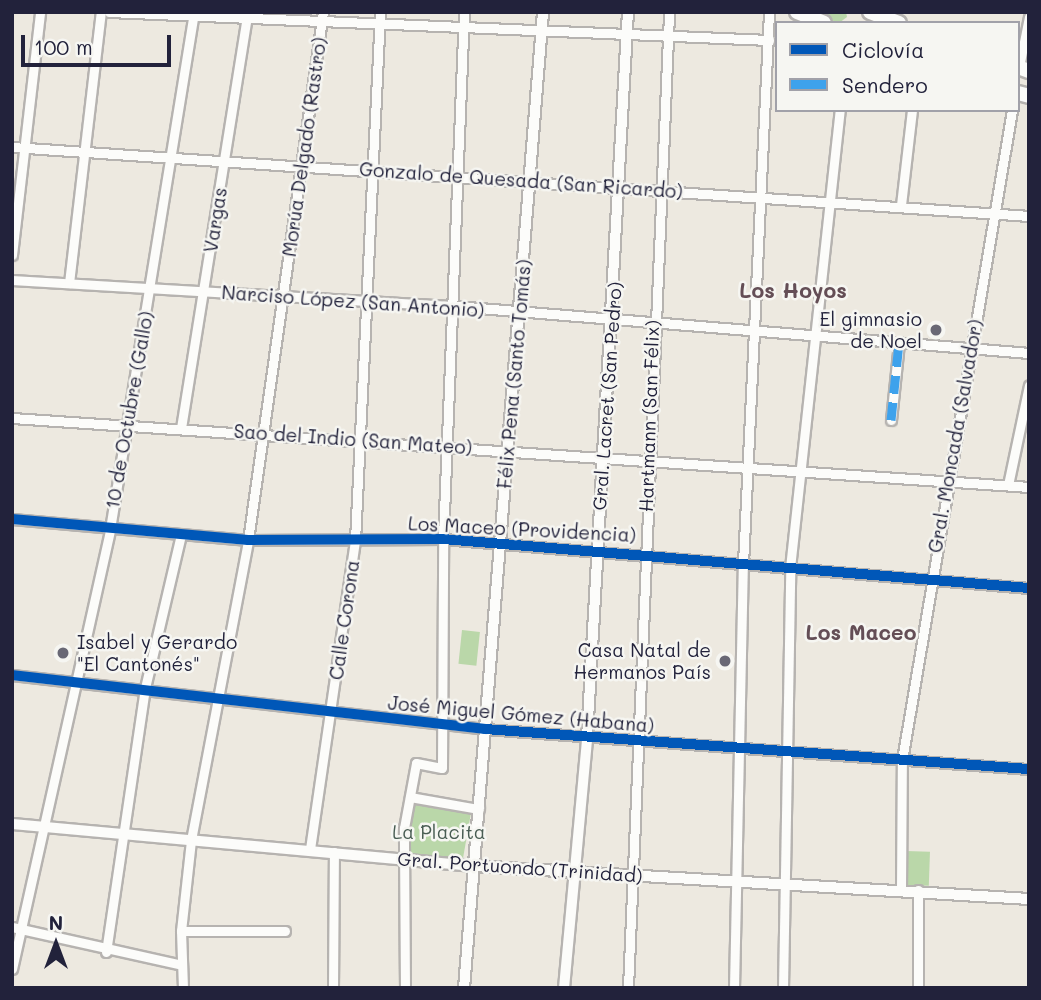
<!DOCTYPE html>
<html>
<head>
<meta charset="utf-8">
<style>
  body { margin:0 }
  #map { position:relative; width:1041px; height:1000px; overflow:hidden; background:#ede9e0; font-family:Mali,sans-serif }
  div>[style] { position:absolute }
  .green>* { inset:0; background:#bad7a9; transform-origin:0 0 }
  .roads { filter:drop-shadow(2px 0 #b6b3b0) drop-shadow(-2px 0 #b6b3b0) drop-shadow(0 2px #b6b3b0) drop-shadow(0 -2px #b6b3b0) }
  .minor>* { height:9px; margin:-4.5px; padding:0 4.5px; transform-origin:4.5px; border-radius:4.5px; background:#fcfcfa }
  .tertiary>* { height:10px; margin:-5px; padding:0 5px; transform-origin:5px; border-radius:5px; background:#fcfcfa }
  .primary>* { height:14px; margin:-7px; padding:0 7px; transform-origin:7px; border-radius:7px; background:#fcfcfa }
  .quiet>* { height:9px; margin-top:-4.5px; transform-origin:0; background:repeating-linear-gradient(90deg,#3ea2ec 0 18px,transparent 0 27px) }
  .cycleway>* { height:10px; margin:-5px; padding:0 5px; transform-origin:5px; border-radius:5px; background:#0057b8 }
  .dots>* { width:19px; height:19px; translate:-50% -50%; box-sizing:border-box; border:4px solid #f6f6f2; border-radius:50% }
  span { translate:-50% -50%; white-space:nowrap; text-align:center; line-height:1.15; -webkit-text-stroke:5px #f6f6f2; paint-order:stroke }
  .street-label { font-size:19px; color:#22223b }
  .poi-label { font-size:19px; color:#22223b }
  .right { translate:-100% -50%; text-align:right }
  .left { translate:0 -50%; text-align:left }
  .park-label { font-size:19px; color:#485c52 }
  .neighbourhood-label { font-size:21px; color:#644e56; font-weight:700 }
  .frame { position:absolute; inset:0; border:14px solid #22223b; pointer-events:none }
  .legend { position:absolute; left:775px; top:21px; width:245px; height:91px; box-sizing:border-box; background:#f6f6f2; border:2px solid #a1a1a9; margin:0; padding:9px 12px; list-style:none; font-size:21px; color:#22223b }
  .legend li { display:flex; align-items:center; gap:14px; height:35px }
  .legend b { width:35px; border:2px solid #a1a1a9 }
  .north { position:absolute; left:21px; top:909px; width:70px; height:70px; -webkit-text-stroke:5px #f6f6f2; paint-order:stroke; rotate:0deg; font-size:19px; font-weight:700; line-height:28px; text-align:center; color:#22223b }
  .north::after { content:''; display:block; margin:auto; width:24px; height:32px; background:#22223b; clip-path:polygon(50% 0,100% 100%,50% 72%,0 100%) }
  .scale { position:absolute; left:21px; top:35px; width:150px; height:32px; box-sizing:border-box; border:4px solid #22223b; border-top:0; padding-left:9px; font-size:21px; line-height:24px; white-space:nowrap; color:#22223b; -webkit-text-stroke:5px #f6f6f2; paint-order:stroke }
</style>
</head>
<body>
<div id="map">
  <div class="green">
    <i style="clip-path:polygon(809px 12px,846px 12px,847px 17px,839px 23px)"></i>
    <i style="left:462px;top:630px;width:18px;height:34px;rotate:6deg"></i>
    <i style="left:413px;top:802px;width:59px;height:53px;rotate:10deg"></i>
    <i style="left:906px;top:851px;width:24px;height:34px;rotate:2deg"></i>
  </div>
  <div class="roads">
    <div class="minor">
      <i style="left:109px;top:12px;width:661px;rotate:2.43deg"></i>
      <i style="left:1019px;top:67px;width:51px;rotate:-78.7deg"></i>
      <i style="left:12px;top:147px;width:1019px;rotate:3.88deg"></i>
      <i style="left:901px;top:205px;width:96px;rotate:-83.4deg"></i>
      <i style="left:12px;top:255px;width:245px;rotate:-83.4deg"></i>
      <i style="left:12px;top:280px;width:444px;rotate:3.4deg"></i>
      <i style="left:455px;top:306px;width:576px;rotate:4.68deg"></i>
      <i style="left:69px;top:283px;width:273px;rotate:-83.3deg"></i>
      <i style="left:12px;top:418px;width:1019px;rotate:3.88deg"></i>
      <i style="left:891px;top:420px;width:77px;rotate:-84.1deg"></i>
      <i style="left:181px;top:428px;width:421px;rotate:-80.9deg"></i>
      <i style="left:1008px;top:485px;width:102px;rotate:-78.1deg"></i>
      <i style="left:12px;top:519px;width:237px;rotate:5.1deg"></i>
      <i style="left:248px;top:540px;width:195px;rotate:-0.3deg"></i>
      <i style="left:443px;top:539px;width:588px;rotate:4.78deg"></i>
      <i style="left:12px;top:675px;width:476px;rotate:6.5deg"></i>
      <i style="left:485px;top:729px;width:545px;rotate:4.21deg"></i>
      <i style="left:410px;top:797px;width:70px;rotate:9.9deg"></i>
      <i style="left:310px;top:849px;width:311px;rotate:-81.7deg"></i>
      <i style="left:355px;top:541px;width:530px;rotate:-87.29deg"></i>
      <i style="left:901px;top:889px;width:129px;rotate:-89.6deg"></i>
      <i style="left:902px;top:760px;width:659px;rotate:-80.39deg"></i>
      <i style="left:918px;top:890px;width:98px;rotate:90deg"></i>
      <i style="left:12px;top:927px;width:174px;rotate:12.6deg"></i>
      <i style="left:181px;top:931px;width:104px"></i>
      <i style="left:106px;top:952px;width:267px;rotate:-81.6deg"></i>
      <i style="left:145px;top:688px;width:157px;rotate:-76.8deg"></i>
      <i style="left:12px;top:969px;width:451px;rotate:-77.4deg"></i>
      <i style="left:110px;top:529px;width:524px;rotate:-80.77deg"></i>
      <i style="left:183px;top:988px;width:57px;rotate:-92deg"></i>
      <i style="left:181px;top:931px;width:92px;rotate:-83.7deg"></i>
      <i style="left:191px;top:840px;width:305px;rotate:-79.2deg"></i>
      <i style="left:248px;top:540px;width:533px;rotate:-81.92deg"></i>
      <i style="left:333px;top:988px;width:136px;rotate:-89.6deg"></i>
      <i style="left:405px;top:988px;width:160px;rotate:-90.4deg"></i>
      <i style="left:404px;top:828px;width:66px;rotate:-79.5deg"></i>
      <i style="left:416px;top:763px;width:26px;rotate:11deg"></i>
      <i style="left:442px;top:768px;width:229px;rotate:-89.7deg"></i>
      <i style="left:443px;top:539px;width:527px;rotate:-87.72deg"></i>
      <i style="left:628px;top:988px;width:977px;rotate:-87.59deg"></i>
      <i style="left:734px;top:988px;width:424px;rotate:-88.8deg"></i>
      <i style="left:743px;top:564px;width:553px;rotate:-87.3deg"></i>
      <i style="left:783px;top:988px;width:420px;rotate:-89deg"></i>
      <i style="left:790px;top:568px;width:461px;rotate:-83.8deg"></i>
    </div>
    <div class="tertiary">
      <i style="left:12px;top:824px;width:464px;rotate:5.2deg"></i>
      <i style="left:474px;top:866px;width:556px;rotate:3.4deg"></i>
      <i style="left:464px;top:988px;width:979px;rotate:-85.37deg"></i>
      <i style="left:564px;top:988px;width:251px;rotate:-84.7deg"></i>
      <i style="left:587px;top:738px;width:727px;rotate:-86.77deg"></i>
    </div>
    <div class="primary">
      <i style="left:797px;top:12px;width:29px;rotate:22deg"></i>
      <i style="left:870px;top:12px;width:31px;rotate:21deg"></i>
      <i style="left:1018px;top:67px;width:12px;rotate:20deg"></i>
      <i style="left:1018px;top:93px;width:11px;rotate:15deg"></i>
    </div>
  </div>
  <div class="quiet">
    <i style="left:891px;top:420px;width:77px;rotate:-84.1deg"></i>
  </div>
  <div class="cycleway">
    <i style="left:12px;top:519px;width:237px;rotate:5.1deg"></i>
    <i style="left:248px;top:540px;width:195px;rotate:-0.3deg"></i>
    <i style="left:443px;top:539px;width:588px;rotate:4.78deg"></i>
    <i style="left:12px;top:675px;width:476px;rotate:6.5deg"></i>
    <i style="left:485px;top:729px;width:545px;rotate:4.21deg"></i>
  </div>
  <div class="dots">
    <i style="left:936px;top:330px;background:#696875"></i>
    <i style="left:63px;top:653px;background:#696875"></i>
    <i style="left:725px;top:661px;background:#696875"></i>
  </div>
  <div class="street-label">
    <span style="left:304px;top:147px;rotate:-82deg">Morúa Delgado (Rastro)</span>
    <span style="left:521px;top:180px;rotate:4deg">Gonzalo de Quesada (San Ricardo)</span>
    <span style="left:215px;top:220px;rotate:-81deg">Vargas</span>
    <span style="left:353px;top:301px;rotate:4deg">Narciso López (San Antonio)</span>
    <span style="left:514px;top:374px;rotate:-85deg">Félix Pena (Santo Tomás)</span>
    <span style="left:607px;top:396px;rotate:-86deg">Gral. Lacret (San Pedro)</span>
    <span style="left:129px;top:410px;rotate:-80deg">10 de Octubre (Gallo)</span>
    <span style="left:649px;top:416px;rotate:-88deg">Hartmann (San Félix)</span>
    <span style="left:955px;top:436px;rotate:-80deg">Gral. Moncada (Salvador)</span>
    <span style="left:353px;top:439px;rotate:4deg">Sao del Indio (San Mateo)</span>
    <span style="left:522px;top:529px;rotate:3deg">Los Maceo (Providencia)</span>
    <span style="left:344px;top:620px;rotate:-82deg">Calle Corona</span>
    <span style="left:521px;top:714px;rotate:5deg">José Miguel Gómez (Habana)</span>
    <span style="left:520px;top:867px;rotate:4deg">Gral. Portuondo (Trinidad)</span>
  </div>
  <div class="poi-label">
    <span class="right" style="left:922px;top:330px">El gimnasio<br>de Noel</span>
    <span class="left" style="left:77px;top:653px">Isabel y Gerardo<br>"El Cantonés"</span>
    <span class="right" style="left:711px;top:661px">Casa Natal de<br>Hermanos País</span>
  </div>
  <div class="park-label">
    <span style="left:439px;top:832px">La Placita</span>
  </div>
  <div class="neighbourhood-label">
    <span style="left:793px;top:290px">Los Hoyos</span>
    <span style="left:861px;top:632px">Los Maceo</span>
  </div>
  <div class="frame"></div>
  <ul class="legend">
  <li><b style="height:9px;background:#0057b8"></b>Ciclovía</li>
  <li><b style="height:9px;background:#3ea2ec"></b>Sendero</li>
  </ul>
  <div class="north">N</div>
  <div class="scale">100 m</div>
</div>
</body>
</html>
